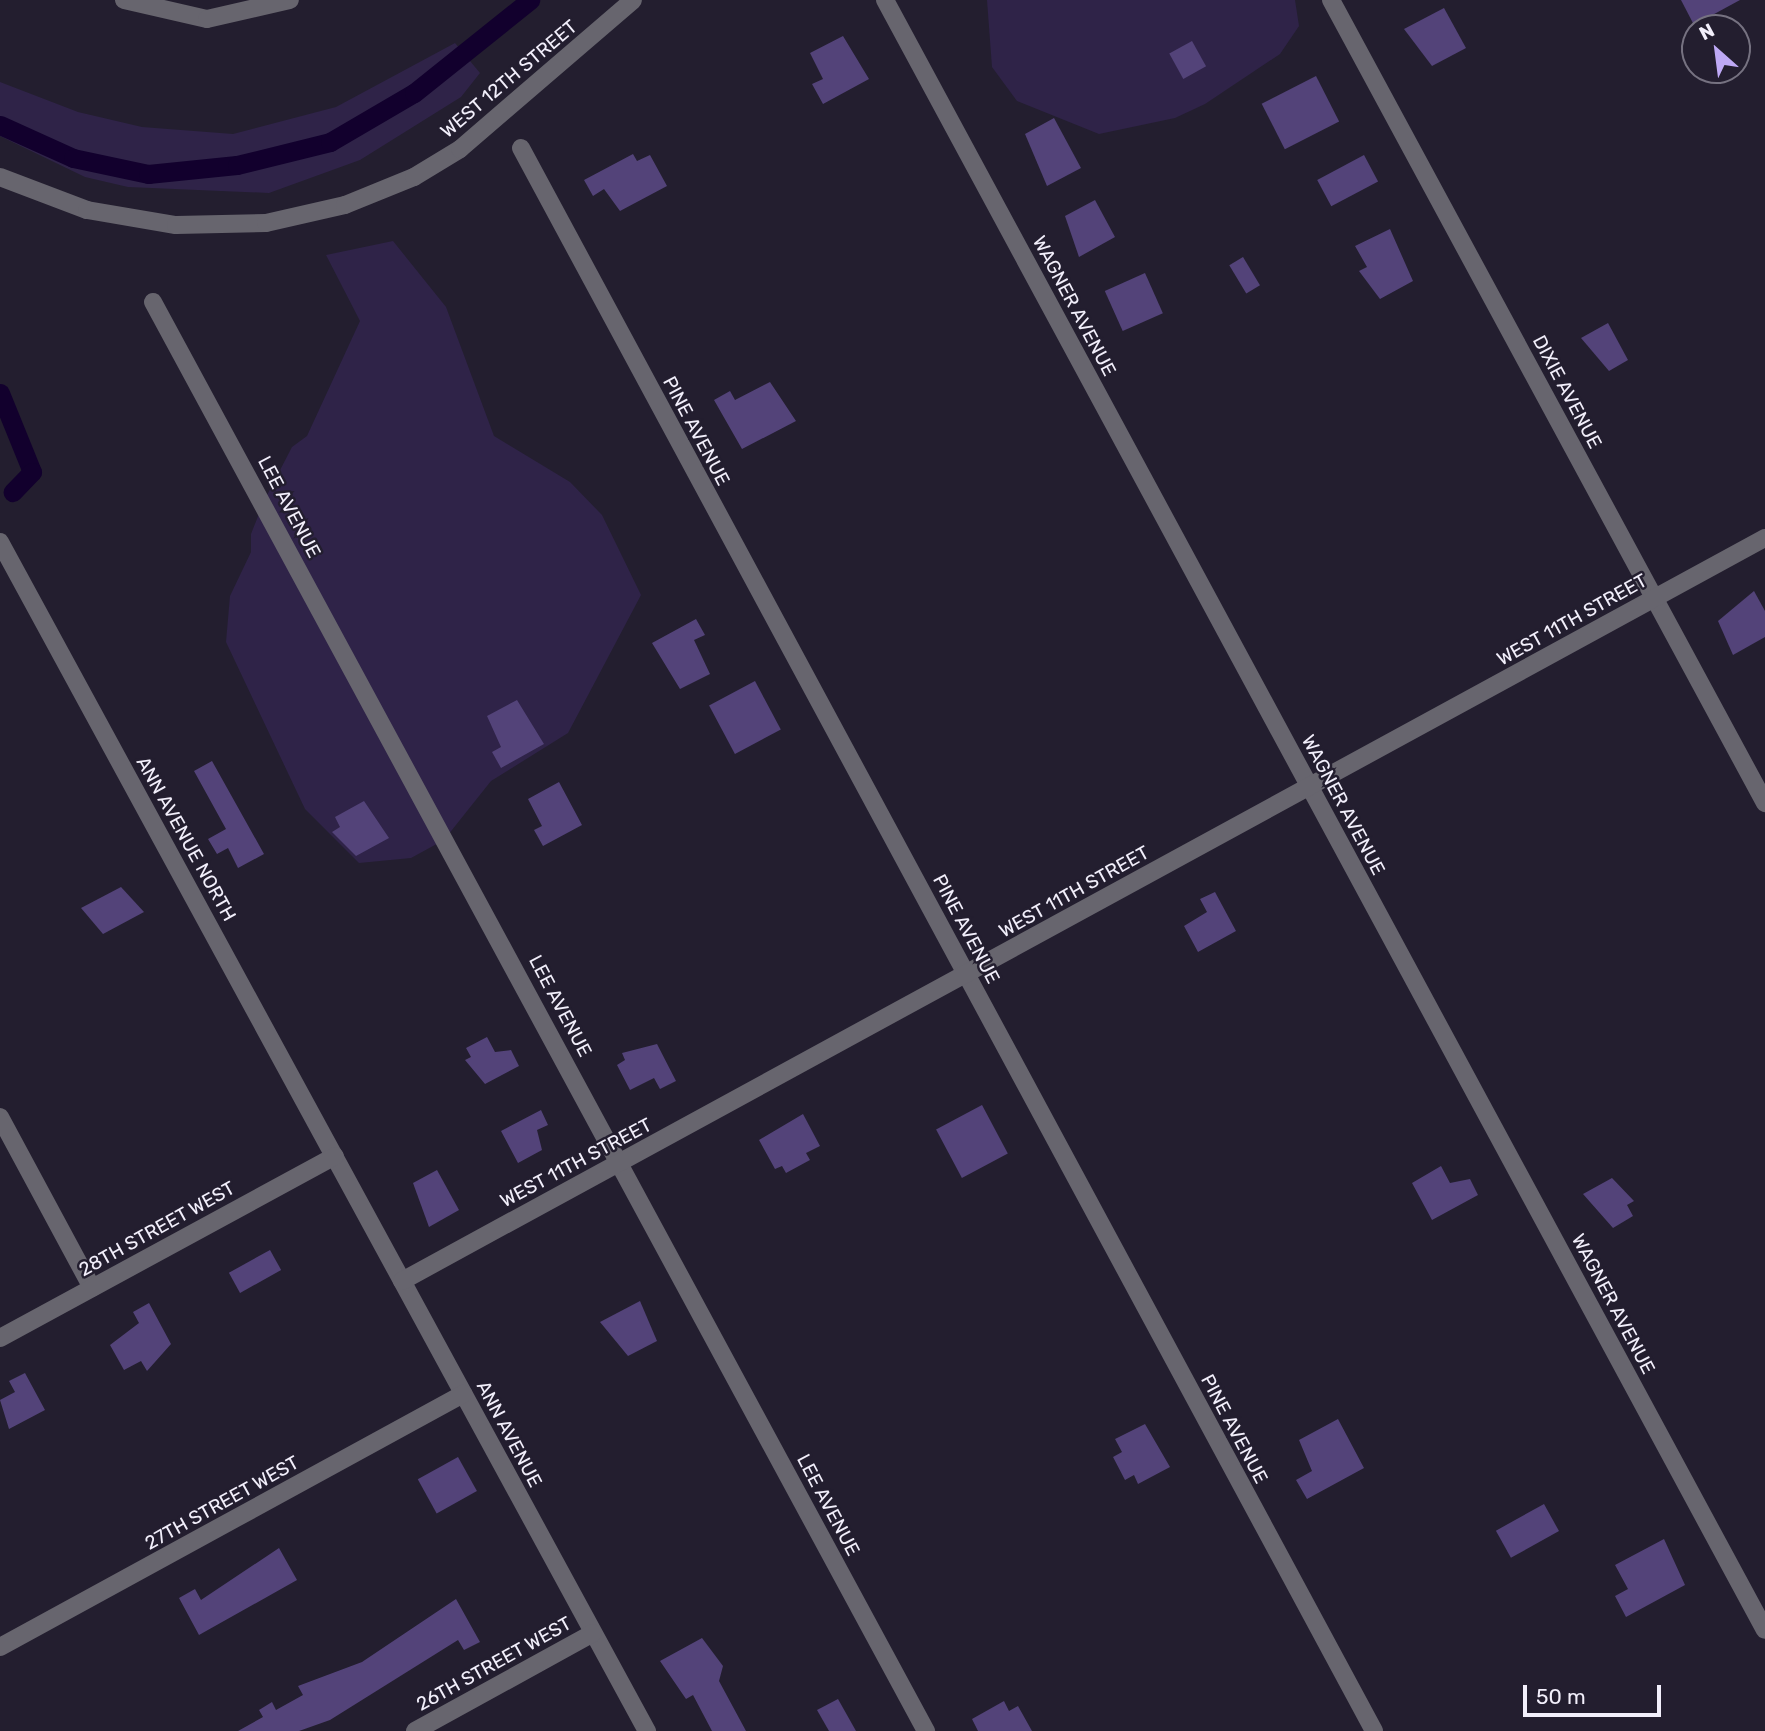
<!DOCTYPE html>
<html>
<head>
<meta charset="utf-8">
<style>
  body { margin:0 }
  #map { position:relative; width:1765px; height:1731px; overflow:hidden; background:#231e2f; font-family:Rubik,sans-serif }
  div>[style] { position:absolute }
  .green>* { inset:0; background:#2f2348 }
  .canal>* { height:19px; margin:-9.5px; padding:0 9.5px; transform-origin:9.5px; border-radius:9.5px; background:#12002d }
  .building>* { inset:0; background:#534379; transform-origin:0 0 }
  .minor>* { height:18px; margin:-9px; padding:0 9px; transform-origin:9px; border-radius:9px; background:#67656e }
  .tertiary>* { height:18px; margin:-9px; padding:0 9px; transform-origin:9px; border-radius:9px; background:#67656e }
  span { translate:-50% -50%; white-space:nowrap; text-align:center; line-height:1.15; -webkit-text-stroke:5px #231e2f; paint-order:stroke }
  .street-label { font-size:19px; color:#f2effb }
  .north { position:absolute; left:1681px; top:14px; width:70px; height:70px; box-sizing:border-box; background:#231e2f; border:2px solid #767281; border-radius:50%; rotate:332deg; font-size:19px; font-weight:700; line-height:28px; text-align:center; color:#f2effb }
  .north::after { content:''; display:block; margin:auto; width:24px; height:32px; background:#bea9f5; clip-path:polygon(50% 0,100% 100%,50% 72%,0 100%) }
  .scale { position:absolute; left:1523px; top:1685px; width:138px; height:32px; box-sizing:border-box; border:4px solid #f2effb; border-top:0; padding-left:9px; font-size:21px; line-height:24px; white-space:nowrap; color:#f2effb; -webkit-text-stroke:5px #231e2f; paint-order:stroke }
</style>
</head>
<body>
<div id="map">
  <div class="green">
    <i style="clip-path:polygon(987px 0,1295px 0,1299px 26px,1280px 54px,1205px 104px,1175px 118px,1099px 134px,1017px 101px,992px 67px)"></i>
    <i style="clip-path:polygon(455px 43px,480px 73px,461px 97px,360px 160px,269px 193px,128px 187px,85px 177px,0 136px,0 82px,78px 112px,142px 127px,233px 134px,336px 107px)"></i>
    <i style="clip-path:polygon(393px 241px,446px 307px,494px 436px,570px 482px,602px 515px,641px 595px,568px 733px,491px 781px,444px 840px,411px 858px,359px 863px,305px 809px,226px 642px,230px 596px,251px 552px,251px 534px,264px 501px,292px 447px,307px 436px,360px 321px,326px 255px)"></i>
  </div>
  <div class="canal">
    <i style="left:0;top:125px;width:80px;rotate:24.3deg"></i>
    <i style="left:73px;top:158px;width:77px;rotate:12deg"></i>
    <i style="left:148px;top:174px;width:89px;rotate:-5.8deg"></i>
    <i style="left:237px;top:165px;width:96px;rotate:-13.9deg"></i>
    <i style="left:330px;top:142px;width:97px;rotate:-30.3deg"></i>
    <i style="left:414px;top:93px;width:149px;rotate:-38.7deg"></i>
    <i style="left:0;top:393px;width:85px;rotate:67.9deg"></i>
    <i style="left:32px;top:472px;width:28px;rotate:134deg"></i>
  </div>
  <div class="building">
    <i style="clip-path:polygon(1681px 0,1740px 0,1694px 25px)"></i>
    <i style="clip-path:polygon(1444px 8px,1466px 48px,1432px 66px,1404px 29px)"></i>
    <i style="clip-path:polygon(843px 36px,869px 79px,823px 104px,812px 84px,823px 79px,810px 53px)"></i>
    <i style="left:1192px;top:41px;width:29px;height:26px;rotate:61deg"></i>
    <i style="left:1316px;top:76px;width:51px;height:61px;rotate:63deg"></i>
    <i style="clip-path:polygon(1054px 118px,1081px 168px,1047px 186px,1025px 134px)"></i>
    <i style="clip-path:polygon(633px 154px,637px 161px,650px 155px,667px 186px,620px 211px,604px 189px,593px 196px,584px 180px)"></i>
    <i style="left:1364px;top:155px;width:30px;height:53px;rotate:62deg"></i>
    <i style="clip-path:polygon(1095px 200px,1115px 237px,1079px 257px,1065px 216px)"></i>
    <i style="clip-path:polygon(1390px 229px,1413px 281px,1380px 299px,1359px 271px,1367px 267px,1355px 246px)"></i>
    <i style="left:1243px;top:257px;width:33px;height:16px;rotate:59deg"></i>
    <i style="left:1145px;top:273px;width:44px;height:44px;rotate:66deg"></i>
    <i style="clip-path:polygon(1608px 323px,1628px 360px,1609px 371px,1581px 338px)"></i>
    <i style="clip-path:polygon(770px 382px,796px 421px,742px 449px,714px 400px,730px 391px,735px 400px)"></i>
    <i style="clip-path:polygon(1754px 591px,1765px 611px,1765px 637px,1733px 655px,1718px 621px)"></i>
    <i style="clip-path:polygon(696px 619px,705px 635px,694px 640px,710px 674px,680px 689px,652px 643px)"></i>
    <i style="left:755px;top:681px;width:55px;height:52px;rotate:62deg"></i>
    <i style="clip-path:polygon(517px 700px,544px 744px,501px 768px,492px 752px,501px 747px,487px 716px)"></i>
    <i style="clip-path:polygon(212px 761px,264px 854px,238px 868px,228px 848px,217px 854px,208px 839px,226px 829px,194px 771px)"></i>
    <i style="clip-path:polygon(559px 782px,582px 825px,543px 846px,534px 830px,542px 826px,528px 799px)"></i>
    <i style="clip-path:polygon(364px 801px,389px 838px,356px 856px,332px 832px,340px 827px,335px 817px)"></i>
    <i style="clip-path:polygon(121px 887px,144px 912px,103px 934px,81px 908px)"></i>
    <i style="clip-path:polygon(1215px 892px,1236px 931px,1198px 952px,1184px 926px,1207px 912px,1200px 899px)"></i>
    <i style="clip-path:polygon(487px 1037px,495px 1052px,511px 1050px,519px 1066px,485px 1084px,465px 1060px,471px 1057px,466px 1048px)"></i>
    <i style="clip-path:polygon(657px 1044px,676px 1081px,660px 1089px,654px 1078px,630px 1090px,617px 1065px,625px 1060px,622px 1053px)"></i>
    <i style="left:982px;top:1105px;width:55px;height:52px;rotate:62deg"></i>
    <i style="clip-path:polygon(541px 1110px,548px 1125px,537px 1130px,542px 1150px,518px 1163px,501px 1131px)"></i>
    <i style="clip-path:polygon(803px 1114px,820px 1146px,806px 1153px,810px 1160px,786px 1173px,782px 1166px,775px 1169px,759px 1140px)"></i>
    <i style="clip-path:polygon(1441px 1166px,1450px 1183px,1470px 1179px,1478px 1195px,1432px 1220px,1412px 1183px)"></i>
    <i style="clip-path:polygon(437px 1170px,459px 1210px,429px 1227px,413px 1183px)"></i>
    <i style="clip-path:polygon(1612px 1178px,1634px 1201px,1627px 1205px,1633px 1216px,1613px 1228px,1583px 1194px)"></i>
    <i style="left:270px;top:1250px;width:23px;height:47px;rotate:61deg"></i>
    <i style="clip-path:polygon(640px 1301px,657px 1341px,628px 1356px,600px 1322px)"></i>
    <i style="clip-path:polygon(149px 1303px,171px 1344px,147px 1371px,141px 1361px,124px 1370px,110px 1345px,139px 1323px,133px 1312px)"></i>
    <i style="clip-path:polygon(25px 1373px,45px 1410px,9px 1429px,0 1400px,15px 1392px,9px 1381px)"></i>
    <i style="clip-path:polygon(1338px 1419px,1364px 1468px,1307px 1499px,1296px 1480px,1312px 1471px,1299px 1440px)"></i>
    <i style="clip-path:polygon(1145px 1424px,1170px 1467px,1138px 1484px,1134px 1475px,1125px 1480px,1113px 1457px,1122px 1452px,1115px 1439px)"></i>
    <i style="left:458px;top:1457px;width:39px;height:46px;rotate:61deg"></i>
    <i style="left:1544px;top:1504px;width:31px;height:55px;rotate:61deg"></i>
    <i style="clip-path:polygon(1664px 1539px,1685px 1585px,1626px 1617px,1615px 1596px,1628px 1589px,1615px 1565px)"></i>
    <i style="clip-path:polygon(279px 1548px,297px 1580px,199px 1635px,179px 1598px,195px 1589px,201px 1600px)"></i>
    <i style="clip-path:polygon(456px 1599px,480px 1642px,464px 1650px,458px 1640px,330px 1720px,299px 1731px,238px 1731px,263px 1717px,259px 1710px,272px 1702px,276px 1710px,303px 1695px,298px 1686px,362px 1662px)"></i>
    <i style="clip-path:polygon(702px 1638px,723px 1666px,719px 1681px,746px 1731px,712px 1731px,693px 1695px,686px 1699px,660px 1661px)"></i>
    <i style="clip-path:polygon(838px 1699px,856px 1731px,829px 1731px,817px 1710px)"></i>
    <i style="clip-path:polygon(1004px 1701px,1009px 1711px,1018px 1706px,1032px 1731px,978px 1731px,972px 1719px)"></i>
  </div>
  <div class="minor">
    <i style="left:124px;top:0;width:85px;rotate:12.9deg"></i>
    <i style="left:207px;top:19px;width:85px;rotate:-12.9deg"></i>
    <i style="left:885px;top:0;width:1852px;rotate:61.64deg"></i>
    <i style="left:1331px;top:0;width:913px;rotate:61.61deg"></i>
    <i style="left:521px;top:148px;width:1798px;rotate:61.68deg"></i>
    <i style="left:153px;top:302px;width:1625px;rotate:61.59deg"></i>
    <i style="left:0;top:542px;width:1354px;rotate:61.45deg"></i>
    <i style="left:0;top:1117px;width:194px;rotate:61.7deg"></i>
    <i style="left:402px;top:1281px;width:1552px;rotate:-28.6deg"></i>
    <i style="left:0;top:1338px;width:381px;rotate:-28.5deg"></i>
    <i style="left:0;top:1647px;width:528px;rotate:-28.65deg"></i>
    <i style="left:415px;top:1731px;width:203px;rotate:-28.8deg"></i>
  </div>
  <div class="tertiary">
    <i style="left:0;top:177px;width:93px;rotate:20.8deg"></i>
    <i style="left:87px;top:210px;width:90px;rotate:9.6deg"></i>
    <i style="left:176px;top:225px;width:90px;rotate:-1.3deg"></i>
    <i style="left:266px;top:223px;width:81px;rotate:-12.8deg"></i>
    <i style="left:345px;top:205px;width:74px;rotate:-22.1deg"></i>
    <i style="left:414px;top:177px;width:54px;rotate:-31.3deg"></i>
    <i style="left:460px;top:149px;width:228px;rotate:-40.7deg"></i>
  </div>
  <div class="street-label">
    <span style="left:509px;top:79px;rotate:-40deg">WEST 12TH STREET</span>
    <span style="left:1074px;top:306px;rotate:62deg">WAGNER AVENUE</span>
    <span style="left:1567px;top:392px;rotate:62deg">DIXIE AVENUE</span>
    <span style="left:696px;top:431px;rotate:62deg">PINE AVENUE</span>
    <span style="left:289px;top:507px;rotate:62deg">LEE AVENUE</span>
    <span style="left:1572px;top:620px;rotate:-29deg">WEST 11TH STREET</span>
    <span style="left:1343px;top:805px;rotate:62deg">WAGNER AVENUE</span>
    <span style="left:186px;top:839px;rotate:61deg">ANN AVENUE NORTH</span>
    <span style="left:1074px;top:892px;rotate:-29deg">WEST 11TH STREET</span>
    <span style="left:966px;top:929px;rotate:62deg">PINE AVENUE</span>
    <span style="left:560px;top:1006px;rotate:62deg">LEE AVENUE</span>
    <span style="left:576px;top:1163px;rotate:-28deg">WEST 11TH STREET</span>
    <span style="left:157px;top:1229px;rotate:-29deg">28TH STREET WEST</span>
    <span style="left:1613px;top:1304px;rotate:62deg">WAGNER AVENUE</span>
    <span style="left:1234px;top:1429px;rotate:62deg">PINE AVENUE</span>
    <span style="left:509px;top:1434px;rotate:62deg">ANN AVENUE</span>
    <span style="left:222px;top:1503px;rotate:-29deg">27TH STREET WEST</span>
    <span style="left:828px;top:1505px;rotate:62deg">LEE AVENUE</span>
    <span style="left:494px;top:1664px;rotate:-29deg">26TH STREET WEST</span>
  </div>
  <div class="north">N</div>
  <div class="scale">50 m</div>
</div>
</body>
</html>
